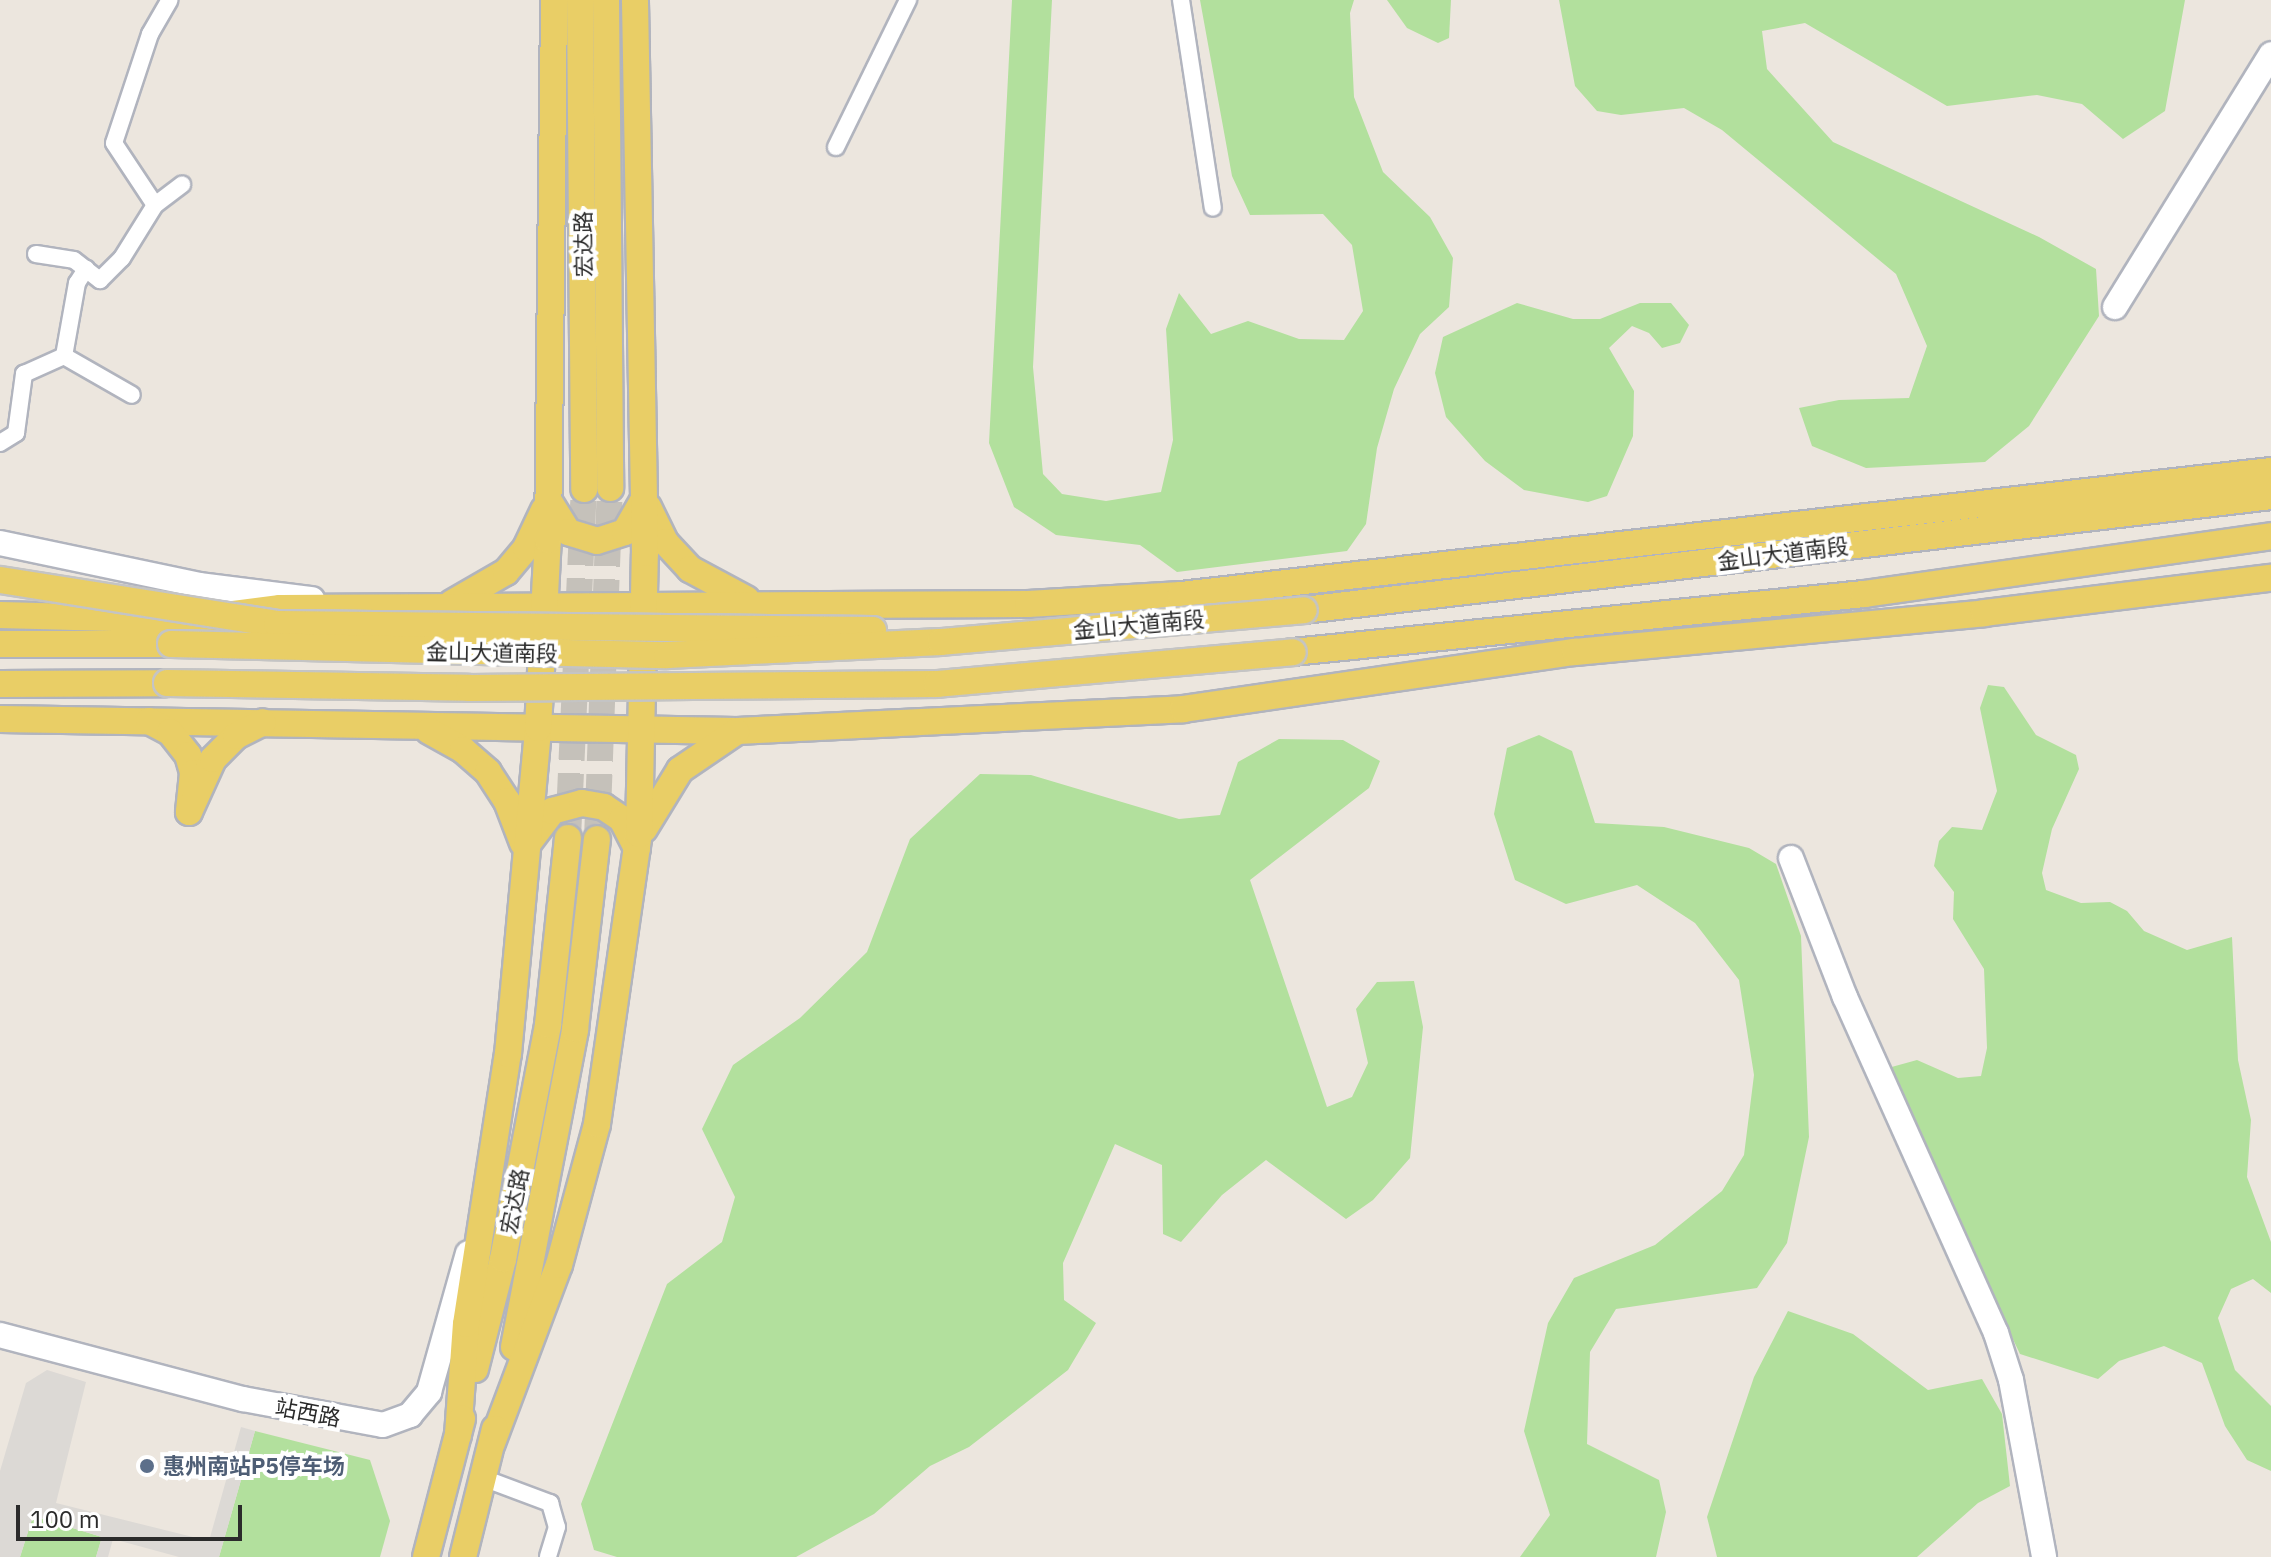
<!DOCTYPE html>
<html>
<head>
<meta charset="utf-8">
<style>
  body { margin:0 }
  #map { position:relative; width:2271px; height:1557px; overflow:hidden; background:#ece6de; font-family:"IBM Plex Sans","Noto Sans SC",sans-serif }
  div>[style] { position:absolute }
  .green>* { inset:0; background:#b2e09d }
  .plaza>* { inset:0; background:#dcd9d5 }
  .primary-tunnel>* { height:26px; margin-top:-13px; transform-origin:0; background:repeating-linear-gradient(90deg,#c5c1ba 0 26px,transparent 0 39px) }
  .roads { filter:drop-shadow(2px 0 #b1b4be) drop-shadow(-2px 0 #b1b4be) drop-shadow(0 2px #b1b4be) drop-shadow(0 -2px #b1b4be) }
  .street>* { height:16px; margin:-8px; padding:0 8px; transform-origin:8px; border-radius:8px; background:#fff }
  .secondary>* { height:24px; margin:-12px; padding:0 12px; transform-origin:12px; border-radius:12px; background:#fff }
  .primary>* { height:26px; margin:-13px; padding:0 13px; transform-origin:13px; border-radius:13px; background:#e9ce66 }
  .bridges { filter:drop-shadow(2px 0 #c4c4c4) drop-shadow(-2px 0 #c4c4c4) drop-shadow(0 2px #c4c4c4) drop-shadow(0 -2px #c4c4c4) }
  .primary-bridge>* { height:26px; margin:-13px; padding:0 13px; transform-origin:13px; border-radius:13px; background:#e9ce66 }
  .dots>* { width:22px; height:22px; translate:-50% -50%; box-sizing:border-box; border:4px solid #fff; border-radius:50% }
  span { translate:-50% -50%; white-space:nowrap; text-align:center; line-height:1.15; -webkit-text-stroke:8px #fff; paint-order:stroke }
  .street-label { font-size:22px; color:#2b2b2b }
  .service-label { font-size:22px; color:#4e5e75; font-weight:700 }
  .left { translate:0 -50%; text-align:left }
  .scale { position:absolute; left:16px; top:1505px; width:226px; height:36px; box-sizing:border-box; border:4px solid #2b2b2b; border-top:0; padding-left:10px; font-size:24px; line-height:28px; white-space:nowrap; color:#2b2b2b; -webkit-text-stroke:6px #fff; paint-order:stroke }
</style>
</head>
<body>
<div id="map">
  <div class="green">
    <i style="clip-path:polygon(1012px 0,1052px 0,1033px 367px,1043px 474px,1062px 494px,1106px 501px,1161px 492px,1173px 440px,1166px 329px,1179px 293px,1211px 334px,1248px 321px,1299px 339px,1344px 340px,1363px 311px,1352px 245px,1323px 214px,1250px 215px,1232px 176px,1200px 0,1354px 0,1350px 13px,1354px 97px,1383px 172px,1430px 217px,1453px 258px,1449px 307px,1420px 334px,1394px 389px,1377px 448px,1366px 524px,1347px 551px,1177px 572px,1140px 545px,1056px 535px,1014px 507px,989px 443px)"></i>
    <i style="clip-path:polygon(1387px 0,1451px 0,1449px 38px,1438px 43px,1407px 28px)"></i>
    <i style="clip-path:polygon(1559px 0,2185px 0,2165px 111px,2123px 139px,2082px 104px,2037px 95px,1947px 106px,1805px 23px,1762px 31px,1767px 69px,1833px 142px,2039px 237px,2096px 269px,2099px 316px,2029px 426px,1985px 462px,1866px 468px,1812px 446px,1799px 408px,1839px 400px,1909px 398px,1927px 346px,1896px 274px,1722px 130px,1684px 108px,1621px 115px,1597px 111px,1575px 86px)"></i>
    <i style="clip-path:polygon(1517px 303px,1573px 319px,1600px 319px,1640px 303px,1671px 303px,1689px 325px,1680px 343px,1662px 348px,1649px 333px,1632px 326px,1609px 348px,1634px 391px,1633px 436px,1607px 496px,1588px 502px,1524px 490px,1485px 461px,1446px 417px,1435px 373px,1443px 337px)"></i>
    <i style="clip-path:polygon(1988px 685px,2004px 687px,2036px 735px,2076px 755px,2079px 769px,2052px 829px,2042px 873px,2046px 890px,2081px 903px,2110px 902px,2127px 911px,2144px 931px,2187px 950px,2232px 937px,2238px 1060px,2251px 1120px,2247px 1177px,2271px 1242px,2271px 1293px,2253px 1279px,2231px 1289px,2218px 1318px,2235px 1370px,2271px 1406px,2271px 1471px,2247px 1460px,2225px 1426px,2202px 1363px,2164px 1346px,2119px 1361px,2098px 1379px,2020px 1354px,1889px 1078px,1888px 1068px,1917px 1060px,1958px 1078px,1981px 1076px,1987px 1048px,1984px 969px,1953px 919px,1954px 892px,1934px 866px,1939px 841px,1952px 827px,1982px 830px,1997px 791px,1980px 708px)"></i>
    <i style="clip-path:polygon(1539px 735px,1572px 751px,1595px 823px,1664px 827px,1749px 848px,1776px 864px,1801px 936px,1809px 1137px,1787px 1243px,1757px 1288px,1616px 1309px,1590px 1352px,1587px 1444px,1659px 1480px,1666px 1512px,1656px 1557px,1520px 1557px,1550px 1515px,1524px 1431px,1548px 1323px,1574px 1278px,1655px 1245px,1722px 1191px,1744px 1155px,1754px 1075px,1739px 980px,1695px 923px,1637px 885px,1566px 904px,1515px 880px,1494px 814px,1507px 748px)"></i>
    <i style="clip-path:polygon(1279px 739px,1343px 740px,1380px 761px,1369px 788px,1250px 880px,1327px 1107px,1352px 1097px,1368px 1063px,1356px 1009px,1377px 982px,1414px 981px,1423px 1027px,1410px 1158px,1373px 1200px,1346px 1219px,1266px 1160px,1222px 1195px,1181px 1242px,1163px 1234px,1162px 1165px,1115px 1144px,1063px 1263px,1064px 1300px,1096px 1323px,1068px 1370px,969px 1447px,930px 1466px,874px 1514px,796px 1557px,617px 1557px,594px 1550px,581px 1504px,667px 1284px,722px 1242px,735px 1197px,702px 1129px,733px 1065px,800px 1018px,867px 952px,910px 839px,980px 774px,1031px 775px,1179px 819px,1220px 815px,1238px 762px)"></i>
    <i style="clip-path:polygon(1788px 1311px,1853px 1334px,1928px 1390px,1982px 1379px,2002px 1414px,2010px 1486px,1978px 1503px,1917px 1557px,1717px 1557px,1707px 1517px,1754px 1377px)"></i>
    <i style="clip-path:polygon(255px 1431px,370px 1460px,390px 1521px,380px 1557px,219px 1557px)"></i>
    <i style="clip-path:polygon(33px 1516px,102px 1537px,96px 1557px,20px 1557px)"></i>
  </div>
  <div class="plaza">
    <i style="clip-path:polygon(47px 1370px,86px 1382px,56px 1503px,209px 1541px,241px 1427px,255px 1431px,219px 1557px,179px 1557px,113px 1539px,108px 1557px,96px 1557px,102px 1537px,33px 1516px,20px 1557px,0 1557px,0 1471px,26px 1383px)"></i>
  </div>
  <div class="primary-tunnel">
    <i style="left:568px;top:838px;width:349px;rotate:-87.4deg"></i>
    <i style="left:597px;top:839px;width:351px;rotate:-87.9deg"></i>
  </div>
  <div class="roads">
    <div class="street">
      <i style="left:1181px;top:0;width:210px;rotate:81.3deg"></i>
      <i style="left:836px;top:147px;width:164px;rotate:-63.9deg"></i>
      <i style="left:155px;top:205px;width:34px;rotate:-37deg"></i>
      <i style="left:36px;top:254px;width:38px;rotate:9deg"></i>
      <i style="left:74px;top:260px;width:33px;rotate:38deg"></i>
      <i style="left:100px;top:280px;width:31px;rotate:-45deg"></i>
      <i style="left:122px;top:258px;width:62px;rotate:-58.1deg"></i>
      <i style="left:155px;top:205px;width:74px;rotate:-123.5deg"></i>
      <i style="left:114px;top:143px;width:115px;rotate:-71.7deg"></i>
      <i style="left:150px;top:34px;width:39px;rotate:-60deg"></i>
      <i style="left:64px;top:356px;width:74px;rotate:-79.9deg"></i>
      <i style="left:77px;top:283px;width:17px;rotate:-57deg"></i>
      <i style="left:0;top:443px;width:19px;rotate:-32deg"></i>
      <i style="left:16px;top:433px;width:60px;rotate:-82.3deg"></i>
      <i style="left:24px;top:374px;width:44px;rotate:-24.2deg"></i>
      <i style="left:64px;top:356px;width:78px;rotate:29.8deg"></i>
      <i style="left:483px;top:1478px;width:72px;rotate:20.5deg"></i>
      <i style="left:550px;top:1503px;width:25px;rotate:74deg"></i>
      <i style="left:557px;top:1527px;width:31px;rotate:107deg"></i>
    </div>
    <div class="secondary">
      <i style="left:2115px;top:307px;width:297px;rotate:-58.3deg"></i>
      <i style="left:0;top:543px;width:203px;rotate:11.9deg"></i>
      <i style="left:199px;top:585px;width:114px;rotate:7.1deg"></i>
      <i style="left:1791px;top:858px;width:149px;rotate:68.8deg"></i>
      <i style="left:1845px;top:997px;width:368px;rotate:65.8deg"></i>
      <i style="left:1996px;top:1333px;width:49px;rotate:72.3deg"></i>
      <i style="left:2011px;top:1380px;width:180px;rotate:79.4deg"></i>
      <i style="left:0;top:1335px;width:251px;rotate:14.8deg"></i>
      <i style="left:243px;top:1399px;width:142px;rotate:10.5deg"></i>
      <i style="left:383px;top:1425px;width:29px;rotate:-20deg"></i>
      <i style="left:410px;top:1415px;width:30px;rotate:-50deg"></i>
      <i style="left:429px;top:1392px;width:144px;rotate:-74.3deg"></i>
    </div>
    <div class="primary">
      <i style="left:580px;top:0;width:489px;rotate:89.5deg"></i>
      <i style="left:606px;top:0;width:488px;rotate:89.5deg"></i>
      <i style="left:550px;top:503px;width:34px;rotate:58deg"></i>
      <i style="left:568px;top:532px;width:30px;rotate:17deg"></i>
      <i style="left:597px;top:541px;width:29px;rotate:-18deg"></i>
      <i style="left:625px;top:532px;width:36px;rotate:-60deg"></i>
      <i style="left:648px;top:507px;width:39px;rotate:64deg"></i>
      <i style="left:665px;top:542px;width:37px;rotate:47deg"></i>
      <i style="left:690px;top:569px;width:64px;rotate:28.2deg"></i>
      <i style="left:452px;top:603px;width:62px;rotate:-29.9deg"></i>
      <i style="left:506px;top:572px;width:31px;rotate:-50deg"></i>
      <i style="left:526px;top:548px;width:42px;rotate:-64.7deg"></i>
      <i style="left:1304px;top:610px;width:974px;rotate:-6.72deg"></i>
      <i style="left:0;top:615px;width:187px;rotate:1.5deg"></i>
      <i style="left:187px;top:620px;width:94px;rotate:-7.4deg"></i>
      <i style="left:280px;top:608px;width:748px;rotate:-0.31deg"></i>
      <i style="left:1028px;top:604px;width:153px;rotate:-3.4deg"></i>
      <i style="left:1181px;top:595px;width:1097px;rotate:-6.49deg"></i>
      <i style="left:0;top:644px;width:171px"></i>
      <i style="left:1293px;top:652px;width:574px;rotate:-5.8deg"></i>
      <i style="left:1864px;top:594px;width:411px;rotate:-8.1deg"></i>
      <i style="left:0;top:684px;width:167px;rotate:-0.3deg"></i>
      <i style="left:0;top:719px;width:737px;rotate:0.93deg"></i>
      <i style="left:737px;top:731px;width:447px;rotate:-2.8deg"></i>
      <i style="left:1183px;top:709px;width:396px;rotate:-8.3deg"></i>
      <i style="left:1575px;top:652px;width:411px;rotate:-5.4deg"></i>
      <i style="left:1984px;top:613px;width:289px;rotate:-7deg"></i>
      <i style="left:149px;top:721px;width:24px;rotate:28deg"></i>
      <i style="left:170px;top:732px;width:29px;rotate:52deg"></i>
      <i style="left:188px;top:755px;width:19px;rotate:74deg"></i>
      <i style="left:193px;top:773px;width:39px;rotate:96deg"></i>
      <i style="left:189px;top:812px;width:58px;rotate:-65.6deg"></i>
      <i style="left:213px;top:759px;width:33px;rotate:-45deg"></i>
      <i style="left:236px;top:736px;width:30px;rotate:-27deg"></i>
      <i style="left:429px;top:731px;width:39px;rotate:29deg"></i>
      <i style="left:463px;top:750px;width:33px;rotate:41deg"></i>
      <i style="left:488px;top:772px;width:35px;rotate:57deg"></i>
      <i style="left:507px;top:801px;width:45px;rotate:69.1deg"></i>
      <i style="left:644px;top:829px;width:69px;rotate:-58.6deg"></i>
      <i style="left:680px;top:770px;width:68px;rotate:-34.2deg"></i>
      <i style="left:529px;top:842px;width:39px;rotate:-53deg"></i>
      <i style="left:552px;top:811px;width:31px;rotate:-15deg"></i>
      <i style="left:582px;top:803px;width:22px;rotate:10deg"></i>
      <i style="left:604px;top:807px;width:22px;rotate:34deg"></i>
      <i style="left:622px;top:819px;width:33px;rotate:63deg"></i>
      <i style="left:514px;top:1347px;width:324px;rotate:-79.1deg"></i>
      <i style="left:575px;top:1029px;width:191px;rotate:-83.4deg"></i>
      <i style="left:475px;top:1369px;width:114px;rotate:-75.7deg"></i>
      <i style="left:503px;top:1259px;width:238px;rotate:-79.1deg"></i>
      <i style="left:548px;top:1025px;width:188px;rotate:-83.9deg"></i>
      <i style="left:458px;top:1435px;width:111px;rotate:-85.9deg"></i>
      <i style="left:466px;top:1324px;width:273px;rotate:-81.2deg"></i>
      <i style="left:508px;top:1054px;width:327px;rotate:-84.7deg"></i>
      <i style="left:538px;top:728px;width:188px;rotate:-87deg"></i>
      <i style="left:548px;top:540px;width:540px;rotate:-89.36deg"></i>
      <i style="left:492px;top:1443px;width:190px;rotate:-69.4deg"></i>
      <i style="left:559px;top:1265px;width:146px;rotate:-74.9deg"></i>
      <i style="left:597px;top:1124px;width:293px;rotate:-81.8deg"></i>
      <i style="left:639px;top:834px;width:281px;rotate:-88.8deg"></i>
      <i style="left:645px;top:553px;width:553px;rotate:-91.04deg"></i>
      <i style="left:426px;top:1557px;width:143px;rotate:-75.4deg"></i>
      <i style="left:463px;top:1557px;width:132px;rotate:-76deg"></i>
    </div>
  </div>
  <div class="bridges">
    <div class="primary-bridge">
      <i style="left:0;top:580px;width:280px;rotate:9deg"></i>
      <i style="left:277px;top:624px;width:596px;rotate:0.58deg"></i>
      <i style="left:171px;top:644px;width:496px;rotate:1.3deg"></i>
      <i style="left:667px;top:655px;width:274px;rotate:-2.7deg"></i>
      <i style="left:941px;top:642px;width:364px;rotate:-5deg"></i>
      <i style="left:167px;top:683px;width:302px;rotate:0.9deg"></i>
      <i style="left:469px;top:688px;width:468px;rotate:-0.5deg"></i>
      <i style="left:937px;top:684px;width:357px;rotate:-5.1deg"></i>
    </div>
  </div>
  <div class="dots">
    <i style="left:147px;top:1466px;background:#5c6f8a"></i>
  </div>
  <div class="street-label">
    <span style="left:583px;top:244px;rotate:-91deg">宏达路</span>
    <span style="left:1783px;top:553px;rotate:-7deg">金山大道南段</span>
    <span style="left:1139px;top:624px;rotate:-5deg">金山大道南段</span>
    <span style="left:492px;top:652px;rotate:1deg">金山大道南段</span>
    <span style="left:514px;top:1201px;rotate:-79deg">宏达路</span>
    <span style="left:308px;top:1412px;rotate:11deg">站西路</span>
  </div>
  <div class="service-label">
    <span class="left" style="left:163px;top:1466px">惠州南站P5停车场</span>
  </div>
  <div class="scale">100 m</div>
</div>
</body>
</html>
